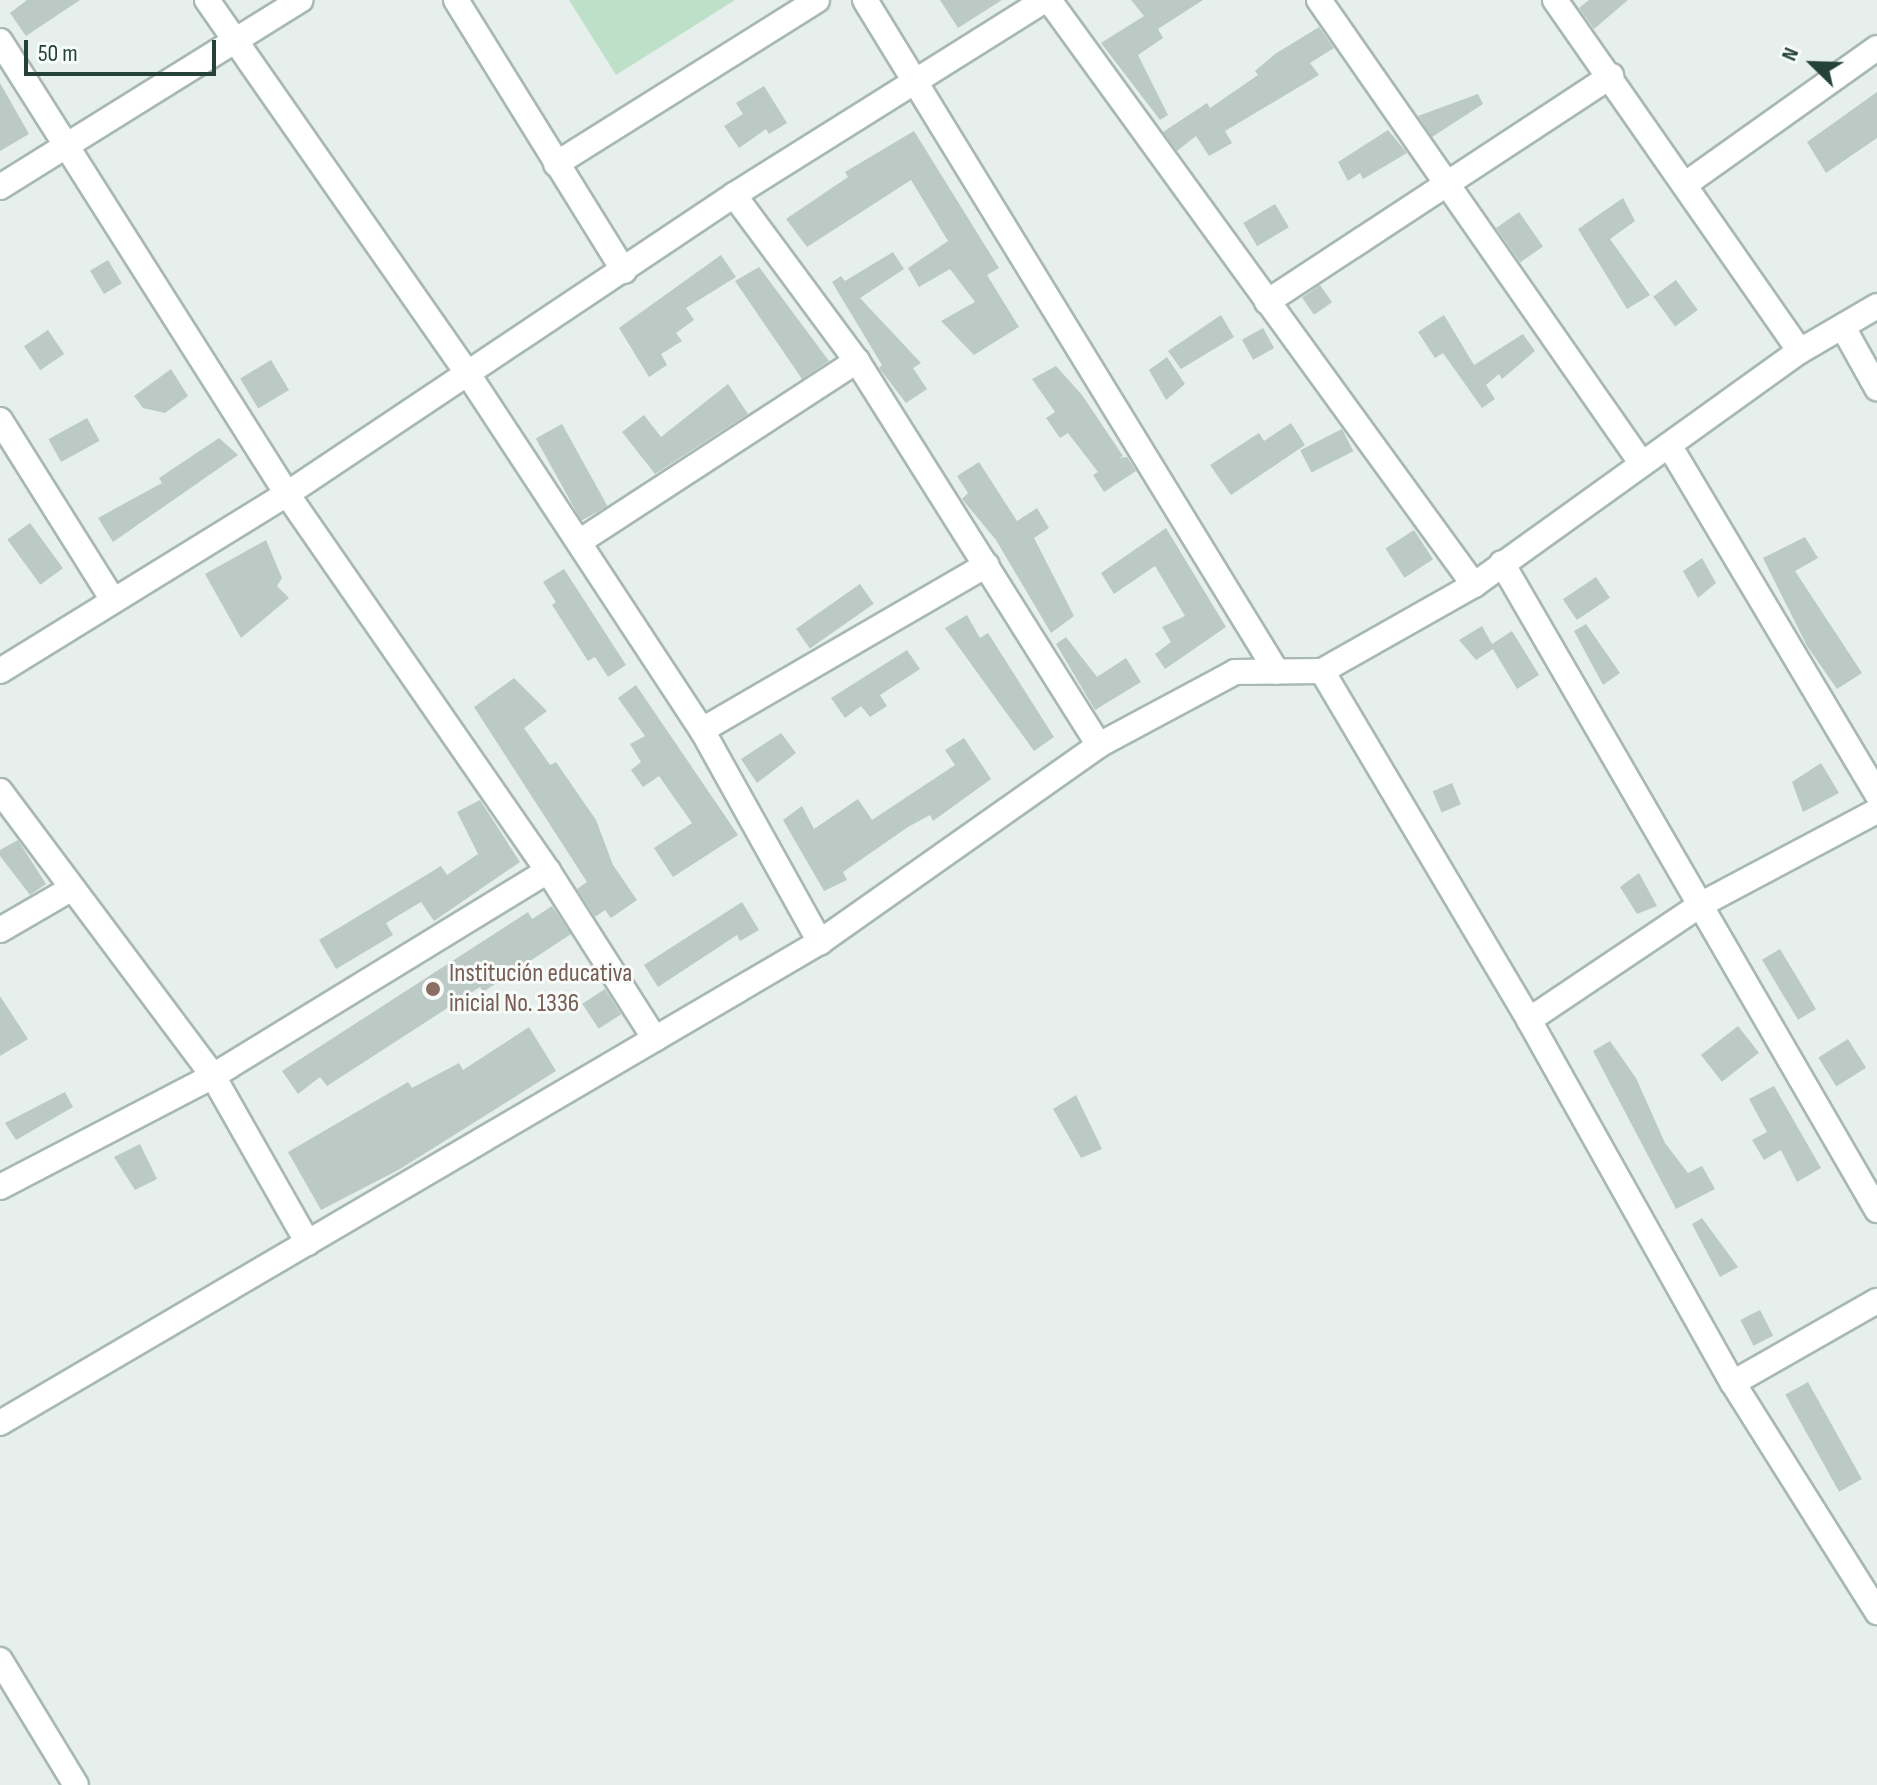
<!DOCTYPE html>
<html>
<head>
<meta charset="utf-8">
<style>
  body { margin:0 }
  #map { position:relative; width:1877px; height:1785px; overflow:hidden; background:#e6efeb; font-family:"Sofia Sans Condensed",sans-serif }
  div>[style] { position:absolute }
  .green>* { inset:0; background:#bfe0c8 }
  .building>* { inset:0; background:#bbcac4; transform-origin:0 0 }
  .roads { filter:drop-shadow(2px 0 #a8b8b2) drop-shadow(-2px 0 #a8b8b2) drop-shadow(0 2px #a8b8b2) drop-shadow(0 -2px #a8b8b2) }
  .minor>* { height:24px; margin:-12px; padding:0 12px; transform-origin:12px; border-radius:12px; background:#fff }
  .dots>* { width:22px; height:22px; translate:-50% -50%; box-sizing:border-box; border:4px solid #f7fbf9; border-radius:50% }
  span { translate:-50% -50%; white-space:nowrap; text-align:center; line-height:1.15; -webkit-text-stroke:6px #f7fbf9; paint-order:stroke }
  .education-label { font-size:26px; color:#785e54 }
  .left { translate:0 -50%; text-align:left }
  .north { position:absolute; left:1773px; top:24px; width:80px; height:80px; -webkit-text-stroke:6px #f7fbf9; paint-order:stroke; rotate:293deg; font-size:22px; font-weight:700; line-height:32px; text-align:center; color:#24423a }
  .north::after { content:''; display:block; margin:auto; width:28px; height:36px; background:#24423a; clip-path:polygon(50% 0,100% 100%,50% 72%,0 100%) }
  .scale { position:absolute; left:24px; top:40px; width:192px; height:36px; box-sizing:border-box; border:4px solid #24423a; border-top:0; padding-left:10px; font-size:24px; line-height:28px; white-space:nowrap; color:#24423a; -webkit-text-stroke:6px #f7fbf9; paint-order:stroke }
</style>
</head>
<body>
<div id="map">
  <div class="green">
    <i style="clip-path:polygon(569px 0,735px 0,616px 75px)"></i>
  </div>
  <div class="building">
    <i style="clip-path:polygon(27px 0,80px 0,26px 36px,10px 13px)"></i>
    <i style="clip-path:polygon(940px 0,1002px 0,958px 28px)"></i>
    <i style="clip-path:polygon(1131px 0,1203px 0,1158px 29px,1163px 38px,1138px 55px,1168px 115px,1160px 120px,1101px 43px,1144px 16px)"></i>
    <i style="clip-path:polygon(1589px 0,1628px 0,1594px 29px,1579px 8px)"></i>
    <i style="clip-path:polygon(1319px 27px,1334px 48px,1310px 63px,1319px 75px,1225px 131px,1232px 143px,1209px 156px,1196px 136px,1177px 151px,1163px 132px,1207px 103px,1210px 108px,1258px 75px,1255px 71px,1275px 54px)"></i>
    <i style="clip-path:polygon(0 83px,29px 134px,0 151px)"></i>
    <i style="clip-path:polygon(764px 86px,787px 123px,769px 134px,766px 129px,739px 148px,724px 126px,743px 114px,736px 103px)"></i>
    <i style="clip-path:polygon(1877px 92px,1877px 138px,1826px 173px,1807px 142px)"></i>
    <i style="clip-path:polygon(1478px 94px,1483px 104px,1432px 137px,1418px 116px)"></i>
    <i style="clip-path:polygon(1388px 130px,1407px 153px,1363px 179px,1360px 173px,1348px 181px,1338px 162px)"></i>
    <i style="clip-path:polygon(914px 131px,999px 268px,987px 275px,1019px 327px,974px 355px,941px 321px,975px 302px,950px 269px,919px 287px,908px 268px,948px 241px,911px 180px,807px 247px,786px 219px,848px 177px,845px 172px)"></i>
    <i style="clip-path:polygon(1623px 198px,1635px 221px,1610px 239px,1650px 295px,1627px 309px,1578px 229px)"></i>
    <i style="left:1275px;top:204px;width:27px;height:37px;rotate:59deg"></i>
    <i style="left:1519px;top:212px;width:42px;height:28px;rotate:55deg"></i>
    <i style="clip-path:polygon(893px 252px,904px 269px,860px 298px,921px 363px,913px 368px,927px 389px,906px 403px,879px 368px,882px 365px,832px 282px,841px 276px,845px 281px)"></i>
    <i style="clip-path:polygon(721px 255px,736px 277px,686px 308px,694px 320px,676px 333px,682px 341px,661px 354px,667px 365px,649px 377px,619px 328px)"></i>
    <i style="left:108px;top:260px;width:27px;height:21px;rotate:59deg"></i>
    <i style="clip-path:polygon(759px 267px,829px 361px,802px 379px,735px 281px)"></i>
    <i style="left:1676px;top:280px;width:37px;height:28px;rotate:54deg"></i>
    <i style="left:1320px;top:285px;width:21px;height:22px;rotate:55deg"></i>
    <i style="clip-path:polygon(1221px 315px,1234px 337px,1181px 369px,1168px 351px)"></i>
    <i style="clip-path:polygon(1444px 315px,1474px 365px,1523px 334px,1535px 351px,1502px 379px,1499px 374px,1486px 385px,1495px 399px,1482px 408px,1443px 353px,1435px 358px,1418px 332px)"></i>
    <i style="left:1263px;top:328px;width:23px;height:24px;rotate:61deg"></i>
    <i style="left:48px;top:330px;width:29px;height:29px;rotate:56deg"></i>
    <i style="clip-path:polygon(1167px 357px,1185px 384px,1166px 400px,1149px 370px)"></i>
    <i style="left:271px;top:360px;width:35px;height:36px;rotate:59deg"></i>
    <i style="clip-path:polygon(1056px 366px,1082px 395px,1123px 456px,1119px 458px,1127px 457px,1136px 471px,1104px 492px,1093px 475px,1098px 472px,1068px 433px,1060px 438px,1046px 418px,1055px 412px,1032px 379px)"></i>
    <i style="clip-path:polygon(171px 369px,188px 396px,165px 413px,143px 408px,134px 396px)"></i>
    <i style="clip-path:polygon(728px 384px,748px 414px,655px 474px,622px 432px,644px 415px,661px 437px)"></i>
    <i style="left:87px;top:418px;width:26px;height:44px;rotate:61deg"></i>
    <i style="clip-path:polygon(1291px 423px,1305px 445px,1231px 495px,1210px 465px,1259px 433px,1264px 441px)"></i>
    <i style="left:562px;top:424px;width:94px;height:30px;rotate:61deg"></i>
    <i style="left:1342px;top:429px;width:25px;height:47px;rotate:63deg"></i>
    <i style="clip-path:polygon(219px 438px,238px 455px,113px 542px,98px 518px,162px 483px,159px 478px)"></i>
    <i style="clip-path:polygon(979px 462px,1017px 521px,1037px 508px,1049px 528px,1034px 538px,1074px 616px,1051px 633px,996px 540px,962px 499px,968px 493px,957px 476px)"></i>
    <i style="left:30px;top:523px;width:56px;height:28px;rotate:54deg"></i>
    <i style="clip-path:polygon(1166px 528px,1226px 627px,1165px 669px,1155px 654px,1171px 642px,1162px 627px,1185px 616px,1155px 566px,1114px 594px,1101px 573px)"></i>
    <i style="left:1414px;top:530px;width:35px;height:34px;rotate:57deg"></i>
    <i style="clip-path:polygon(1805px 537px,1818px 558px,1795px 571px,1862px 673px,1837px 689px,1807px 646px,1763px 558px)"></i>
    <i style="clip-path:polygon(266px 540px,282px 578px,277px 586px,289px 598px,241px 638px,205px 574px)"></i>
    <i style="clip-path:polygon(1702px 558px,1716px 583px,1698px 598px,1683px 571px)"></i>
    <i style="clip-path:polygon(564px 569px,626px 665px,608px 677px,595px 657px,588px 661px,552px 605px,556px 602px,543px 582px)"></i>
    <i style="left:1596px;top:577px;width:25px;height:40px;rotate:56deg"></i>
    <i style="left:860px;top:584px;width:24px;height:78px;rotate:55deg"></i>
    <i style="clip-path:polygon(967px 615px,980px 638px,988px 633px,1054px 737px,1034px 751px,945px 628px)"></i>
    <i style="clip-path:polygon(1586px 624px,1620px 673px,1603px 685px,1574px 631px)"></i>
    <i style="clip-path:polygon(1482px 626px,1492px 644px,1512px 631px,1539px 675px,1517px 689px,1493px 649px,1476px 660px,1459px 640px)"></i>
    <i style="clip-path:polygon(1066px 637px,1097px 677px,1126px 658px,1141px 682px,1095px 710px,1056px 644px)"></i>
    <i style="clip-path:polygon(907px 650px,920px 669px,880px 695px,887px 706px,870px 717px,861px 706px,845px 718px,831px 698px)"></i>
    <i style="clip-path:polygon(514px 678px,547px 711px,524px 728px,550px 765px,556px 762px,596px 820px,613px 865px,637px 900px,611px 918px,605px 910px,595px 917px,577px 889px,587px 882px,474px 707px)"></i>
    <i style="clip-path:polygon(636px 685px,738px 835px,673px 877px,654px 848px,692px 823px,659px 776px,643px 787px,631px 770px,641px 762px,630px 744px,645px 736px,618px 698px)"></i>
    <i style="clip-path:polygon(781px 733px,796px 753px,757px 783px,741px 759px)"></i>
    <i style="clip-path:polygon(964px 738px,991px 779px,933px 821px,930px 815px,908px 827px,843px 872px,847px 880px,824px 891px,783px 820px,802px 806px,814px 829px,858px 799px,872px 820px,955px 765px,945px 750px)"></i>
    <i style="clip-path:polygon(1821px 763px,1839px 793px,1803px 812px,1792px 782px)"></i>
    <i style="left:1452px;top:783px;width:23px;height:21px;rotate:67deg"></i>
    <i style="clip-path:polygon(480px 800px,520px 862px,434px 921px,421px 902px,386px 923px,393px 935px,336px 969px,319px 940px,441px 866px,447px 875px,478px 854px,457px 812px)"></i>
    <i style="clip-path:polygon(18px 840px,46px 884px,30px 895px,0 856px,0 850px)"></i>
    <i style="clip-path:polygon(1639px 873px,1657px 906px,1637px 914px,1620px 887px)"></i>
    <i style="clip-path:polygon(742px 902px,759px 930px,740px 941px,737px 935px,658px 987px,644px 965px)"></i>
    <i style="clip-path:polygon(552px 906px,571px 934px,483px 992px,480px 987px,327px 1086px,320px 1077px,298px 1094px,282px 1071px,528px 912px,532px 919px)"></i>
    <i style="left:1780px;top:949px;width:70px;height:21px;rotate:59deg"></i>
    <i style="left:605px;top:989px;width:30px;height:27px;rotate:57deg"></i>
    <i style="clip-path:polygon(0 996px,28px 1039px,0 1056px)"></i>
    <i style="left:1738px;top:1026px;width:34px;height:47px;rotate:52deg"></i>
    <i style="clip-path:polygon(529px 1027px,556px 1071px,400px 1169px,321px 1210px,288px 1152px,408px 1082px,412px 1088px,459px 1063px,463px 1070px)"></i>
    <i style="left:1848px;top:1039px;width:34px;height:35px;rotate:58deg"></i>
    <i style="clip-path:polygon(1610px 1041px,1636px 1078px,1665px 1143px,1688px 1173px,1702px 1166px,1715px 1189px,1676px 1209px,1593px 1051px)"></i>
    <i style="clip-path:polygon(1774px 1086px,1821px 1168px,1797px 1182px,1781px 1150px,1764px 1160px,1752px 1140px,1767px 1132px,1749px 1099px)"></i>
    <i style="clip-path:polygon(65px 1092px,73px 1107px,16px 1140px,5px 1123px)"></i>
    <i style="clip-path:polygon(1076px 1095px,1102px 1149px,1081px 1158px,1053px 1109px)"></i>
    <i style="clip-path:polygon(140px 1144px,157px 1179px,135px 1190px,114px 1157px)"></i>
    <i style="clip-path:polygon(1702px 1218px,1738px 1267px,1720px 1277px,1692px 1224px)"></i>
    <i style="left:1760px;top:1310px;width:29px;height:22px;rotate:63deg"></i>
    <i style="left:1808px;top:1382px;width:111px;height:26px;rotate:61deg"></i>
  </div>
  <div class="roads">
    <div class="minor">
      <i style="left:207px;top:0;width:456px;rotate:55.1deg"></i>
      <i style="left:468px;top:374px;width:426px;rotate:56.7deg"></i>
      <i style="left:702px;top:730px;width:243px;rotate:60.9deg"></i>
      <i style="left:456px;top:0;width:319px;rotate:58.2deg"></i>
      <i style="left:865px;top:0;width:788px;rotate:58.49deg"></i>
      <i style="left:1049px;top:0;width:723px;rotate:54deg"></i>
      <i style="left:1319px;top:0;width:565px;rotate:55.16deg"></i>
      <i style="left:1555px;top:0;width:428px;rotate:55.1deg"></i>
      <i style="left:0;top:41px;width:536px;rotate:57.64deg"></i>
      <i style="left:287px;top:494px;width:459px;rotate:55.3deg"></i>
      <i style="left:548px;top:871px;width:199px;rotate:57.5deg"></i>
      <i style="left:556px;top:164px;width:308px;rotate:-32.1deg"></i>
      <i style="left:1687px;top:183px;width:233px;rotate:-35.4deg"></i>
      <i style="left:0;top:187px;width:354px;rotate:-31.9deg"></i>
      <i style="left:734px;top:195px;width:207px;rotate:53.5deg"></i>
      <i style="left:857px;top:361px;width:454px;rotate:57.8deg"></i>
      <i style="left:1267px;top:302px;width:412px;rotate:-33.3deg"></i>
      <i style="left:1844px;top:329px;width:68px;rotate:60.8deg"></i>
      <i style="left:0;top:420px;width:213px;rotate:57.9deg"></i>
      <i style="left:1669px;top:445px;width:406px;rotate:59.2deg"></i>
      <i style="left:579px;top:542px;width:332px;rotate:-33.1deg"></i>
      <i style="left:1502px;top:563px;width:748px;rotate:59.9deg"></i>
      <i style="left:0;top:671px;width:337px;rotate:-31.7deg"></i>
      <i style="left:287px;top:494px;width:538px;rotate:-33.78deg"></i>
      <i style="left:734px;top:195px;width:367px;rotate:-32.1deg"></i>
      <i style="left:1322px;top:671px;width:406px;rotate:59.3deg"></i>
      <i style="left:1529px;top:1020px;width:416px;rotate:60.7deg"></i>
      <i style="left:1733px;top:1383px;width:271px;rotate:57.8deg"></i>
      <i style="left:702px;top:730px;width:329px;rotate:-30.1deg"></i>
      <i style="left:0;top:791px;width:356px;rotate:53.2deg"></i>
      <i style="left:213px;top:1076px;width:192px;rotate:60.4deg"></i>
      <i style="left:0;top:930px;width:80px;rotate:-30.1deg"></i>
      <i style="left:1529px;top:1020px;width:206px;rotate:-33.9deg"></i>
      <i style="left:1700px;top:905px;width:200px;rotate:-28deg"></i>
      <i style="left:0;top:1187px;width:240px;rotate:-27.5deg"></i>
      <i style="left:213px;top:1076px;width:393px;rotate:-31.5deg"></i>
      <i style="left:1733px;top:1383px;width:166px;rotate:-29.7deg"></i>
      <i style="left:0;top:1423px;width:951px;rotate:-30.4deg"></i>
      <i style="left:820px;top:942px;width:342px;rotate:-35.2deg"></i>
      <i style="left:1099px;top:745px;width:154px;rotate:-28.2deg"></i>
      <i style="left:1235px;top:672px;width:87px;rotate:-0.7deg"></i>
      <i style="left:1322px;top:671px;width:175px;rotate:-29.5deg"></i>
      <i style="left:1474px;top:585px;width:401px;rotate:-35.7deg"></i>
      <i style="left:1800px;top:351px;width:89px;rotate:-30.3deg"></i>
      <i style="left:0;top:1660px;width:146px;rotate:58.7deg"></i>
    </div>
  </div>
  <div class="dots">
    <i style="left:433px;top:989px;background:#8d6e63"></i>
  </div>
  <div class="education-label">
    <span class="left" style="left:449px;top:989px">Institución educativa<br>inicial No. 1336</span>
  </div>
  <div class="north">N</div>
  <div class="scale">50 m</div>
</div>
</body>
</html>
